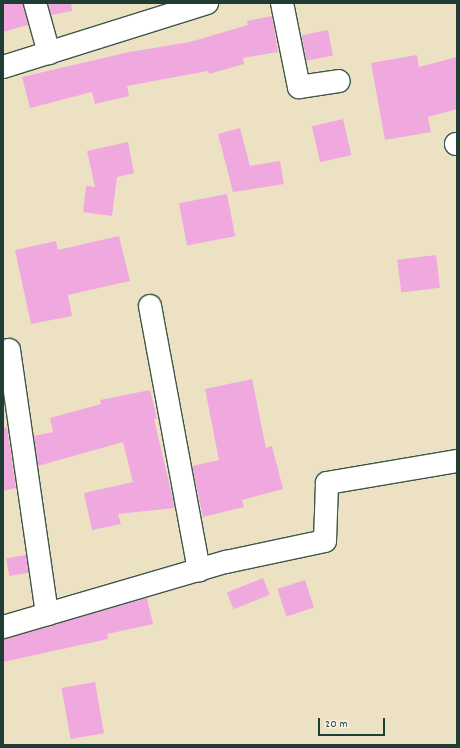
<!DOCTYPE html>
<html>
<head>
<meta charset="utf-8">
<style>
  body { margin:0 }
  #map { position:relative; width:460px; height:748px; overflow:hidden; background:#ece2c3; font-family:Dekko,sans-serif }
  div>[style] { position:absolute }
  .building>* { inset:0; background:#f0a9de; transform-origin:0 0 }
  .roads { filter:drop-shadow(1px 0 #3e5649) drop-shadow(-1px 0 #3e5649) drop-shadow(0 1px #3e5649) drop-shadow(0 -1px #3e5649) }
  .minor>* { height:22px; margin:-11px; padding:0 11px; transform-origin:11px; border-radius:11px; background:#fff }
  span { translate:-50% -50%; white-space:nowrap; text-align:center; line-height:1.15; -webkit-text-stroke:4px #f7f3e8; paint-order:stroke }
  .frame { position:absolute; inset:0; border:4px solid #1f3d34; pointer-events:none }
  .scale { position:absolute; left:318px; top:718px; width:67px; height:18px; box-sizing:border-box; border:2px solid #1f3d34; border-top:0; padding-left:5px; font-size:12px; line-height:14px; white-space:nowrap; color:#1f3d34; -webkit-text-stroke:3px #f7f3e8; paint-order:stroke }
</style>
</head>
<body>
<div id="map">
  <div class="building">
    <i style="clip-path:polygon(3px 3px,23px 3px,28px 25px,3px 32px)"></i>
    <i style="clip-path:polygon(48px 3px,71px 3px,72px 11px,51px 15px)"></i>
    <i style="clip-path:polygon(272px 16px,278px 52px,243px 58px,244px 64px,209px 74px,208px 71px,127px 86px,129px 96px,95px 104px,92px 92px,30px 108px,22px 77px,129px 52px,190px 42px,248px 25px,247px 21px)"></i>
    <i style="left:328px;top:30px;width:26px;height:27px;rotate:79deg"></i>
    <i style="clip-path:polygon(417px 55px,419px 67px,457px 57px,457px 109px,428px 117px,431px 132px,385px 140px,371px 63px)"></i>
    <i style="left:343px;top:119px;width:37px;height:32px;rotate:77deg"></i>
    <i style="clip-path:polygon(240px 128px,250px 166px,280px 161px,284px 184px,233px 192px,218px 134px)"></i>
    <i style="clip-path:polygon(128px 142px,134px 173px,117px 177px,112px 216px,83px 212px,86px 186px,95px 187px,87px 151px)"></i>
    <i style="left:227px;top:194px;width:43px;height:49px;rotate:79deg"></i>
    <i style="clip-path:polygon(119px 236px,130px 281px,68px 295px,72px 316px,31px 324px,15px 250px,56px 241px,58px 250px)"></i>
    <i style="left:436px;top:255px;width:33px;height:39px;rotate:83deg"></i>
    <i style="clip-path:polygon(252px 379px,266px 448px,272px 446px,283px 489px,242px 500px,244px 507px,203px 517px,192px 466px,219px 460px,205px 389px)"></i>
    <i style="clip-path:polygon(150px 390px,157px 418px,154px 419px,175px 508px,118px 514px,121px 524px,92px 530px,84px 493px,133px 482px,123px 442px,38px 466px,34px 436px,53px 432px,50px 418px,101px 404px,100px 400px)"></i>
    <i style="clip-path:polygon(7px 427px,16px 488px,3px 491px,3px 428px)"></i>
    <i style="left:26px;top:555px;width:18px;height:20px;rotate:81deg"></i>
    <i style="left:263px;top:578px;width:18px;height:39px;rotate:68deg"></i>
    <i style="left:305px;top:580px;width:29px;height:29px;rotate:72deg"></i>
    <i style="clip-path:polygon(147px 598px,153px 624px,107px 634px,108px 639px,3px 662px,3px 639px)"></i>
    <i style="left:95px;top:682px;width:52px;height:34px;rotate:80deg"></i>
  </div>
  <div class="roads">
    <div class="minor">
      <i style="left:35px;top:3px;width:52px;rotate:74.4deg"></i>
      <i style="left:282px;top:3px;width:86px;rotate:78.6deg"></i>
      <i style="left:299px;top:87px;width:40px;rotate:-8.5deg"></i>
      <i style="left:3px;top:67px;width:214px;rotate:-17.4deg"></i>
      <i style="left:456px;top:144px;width:1px"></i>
      <i style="left:150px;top:306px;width:269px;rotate:79.5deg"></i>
      <i style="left:9px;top:350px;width:267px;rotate:81.8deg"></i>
      <i style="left:3px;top:627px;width:232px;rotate:-16.3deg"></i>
      <i style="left:226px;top:562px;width:101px;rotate:-12deg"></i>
      <i style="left:325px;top:541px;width:58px;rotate:-88deg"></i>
      <i style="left:327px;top:483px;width:132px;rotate:-9.6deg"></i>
    </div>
  </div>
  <div class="frame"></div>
  <div class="scale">20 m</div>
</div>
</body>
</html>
